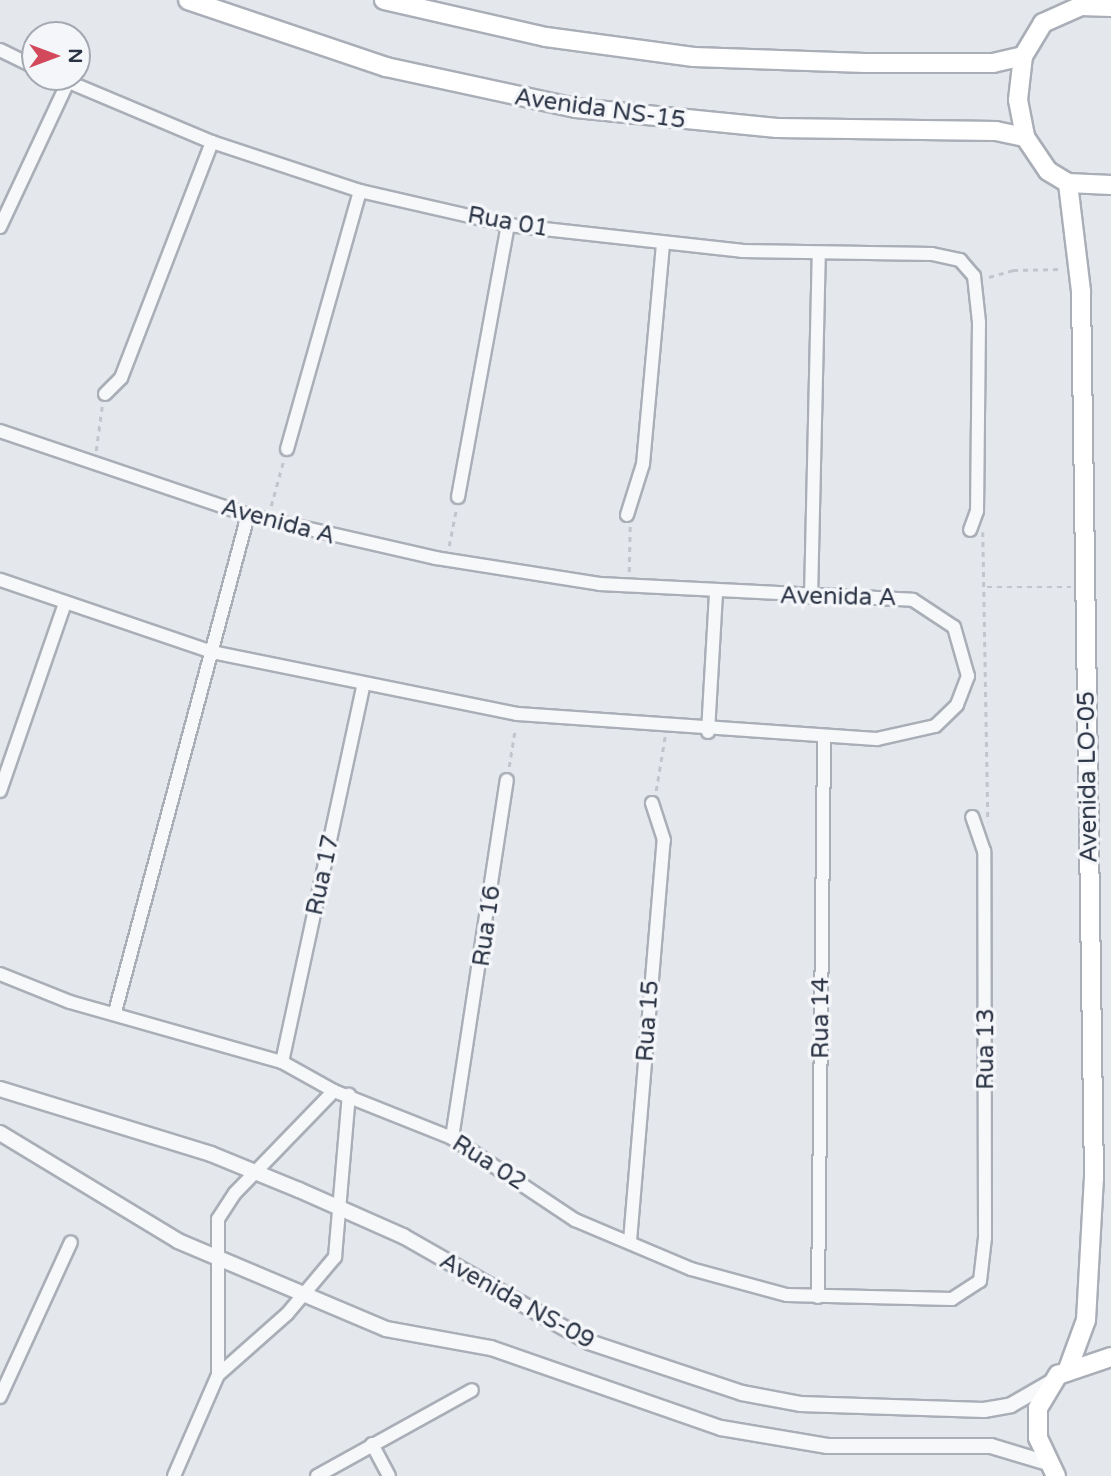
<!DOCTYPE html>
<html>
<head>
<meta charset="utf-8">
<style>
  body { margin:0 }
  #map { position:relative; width:1111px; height:1476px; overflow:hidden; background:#e4e7ec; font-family:"Varela Round",sans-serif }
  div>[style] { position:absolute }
  .path>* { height:2.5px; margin-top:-1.25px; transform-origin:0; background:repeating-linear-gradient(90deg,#c2c5cb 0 5px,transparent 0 10px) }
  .roads { filter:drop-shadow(2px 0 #a9aeb7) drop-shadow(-2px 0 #a9aeb7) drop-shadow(0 2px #a9aeb7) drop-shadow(0 -2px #a9aeb7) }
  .minor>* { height:12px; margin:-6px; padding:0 6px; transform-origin:6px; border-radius:6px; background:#f7f8fa }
  .tertiary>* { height:14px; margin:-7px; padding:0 7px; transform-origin:7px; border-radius:7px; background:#f7f8fa }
  .secondary>* { height:18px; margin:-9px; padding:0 9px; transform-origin:9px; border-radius:9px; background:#fff }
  span { translate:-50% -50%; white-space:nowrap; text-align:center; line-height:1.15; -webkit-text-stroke:7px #f4f6f9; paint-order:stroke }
  .street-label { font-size:24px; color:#2b3445 }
  .north { position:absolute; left:21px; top:21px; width:70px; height:70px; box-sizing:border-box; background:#f4f6f9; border:2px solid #a4a8b1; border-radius:50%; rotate:90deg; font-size:19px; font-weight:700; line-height:28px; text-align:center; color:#2b3445 }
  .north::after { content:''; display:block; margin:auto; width:24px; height:32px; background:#d1495b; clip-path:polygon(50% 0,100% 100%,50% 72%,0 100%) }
</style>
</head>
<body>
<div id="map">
  <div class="path">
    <i style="left:989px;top:277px;width:25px;rotate:-16deg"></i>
    <i style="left:1013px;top:270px;width:48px;rotate:-1.2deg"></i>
    <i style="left:96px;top:451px;width:45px;rotate:-82.4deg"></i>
    <i style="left:271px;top:506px;width:46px;rotate:-74.7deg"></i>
    <i style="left:983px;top:532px;width:290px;rotate:89deg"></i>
    <i style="left:449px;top:546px;width:36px;rotate:-79deg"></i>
    <i style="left:629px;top:572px;width:46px;rotate:-88.8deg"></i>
    <i style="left:987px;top:587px;width:84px"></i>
    <i style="left:509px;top:767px;width:39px;rotate:-81deg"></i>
    <i style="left:656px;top:791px;width:56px;rotate:-80.7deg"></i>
  </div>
  <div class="roads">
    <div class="minor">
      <i style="left:0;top:50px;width:39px;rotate:26deg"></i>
      <i style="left:57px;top:77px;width:168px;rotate:22.8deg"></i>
      <i style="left:212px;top:142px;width:156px;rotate:18.3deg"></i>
      <i style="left:360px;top:191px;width:152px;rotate:12.9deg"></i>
      <i style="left:508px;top:225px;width:235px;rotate:6.3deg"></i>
      <i style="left:742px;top:251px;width:190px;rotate:0.9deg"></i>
      <i style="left:932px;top:254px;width:29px;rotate:12deg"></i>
      <i style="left:960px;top:260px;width:21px;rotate:49deg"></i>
      <i style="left:974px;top:276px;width:46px;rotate:83.8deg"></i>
      <i style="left:979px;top:322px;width:189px;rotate:90.6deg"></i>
      <i style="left:977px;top:511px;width:20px;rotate:110deg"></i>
      <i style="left:0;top:227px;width:160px;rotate:-64.9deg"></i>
      <i style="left:105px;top:394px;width:23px;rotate:-45deg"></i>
      <i style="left:121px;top:378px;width:253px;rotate:-68.9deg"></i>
      <i style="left:0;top:431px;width:262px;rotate:18.7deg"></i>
      <i style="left:248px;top:515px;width:193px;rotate:12.9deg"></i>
      <i style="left:436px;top:558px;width:166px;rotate:9deg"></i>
      <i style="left:600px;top:584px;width:313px;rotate:2.9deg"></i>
      <i style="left:913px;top:600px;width:49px;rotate:33.4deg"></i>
      <i style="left:954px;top:627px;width:51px;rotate:74.1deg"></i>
      <i style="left:968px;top:676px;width:31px;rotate:111deg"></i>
      <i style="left:957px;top:705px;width:30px;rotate:136deg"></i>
      <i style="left:935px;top:726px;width:59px;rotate:167.4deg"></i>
      <i style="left:877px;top:739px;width:361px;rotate:-176deg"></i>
      <i style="left:517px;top:714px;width:311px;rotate:-168.5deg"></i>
      <i style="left:212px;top:652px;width:224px;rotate:-161.2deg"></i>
      <i style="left:287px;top:449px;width:268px;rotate:-74.2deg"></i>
      <i style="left:458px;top:497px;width:277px;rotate:-79.6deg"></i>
      <i style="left:627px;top:515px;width:53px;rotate:-72.6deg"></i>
      <i style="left:643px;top:464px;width:220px;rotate:-84.8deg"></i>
      <i style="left:811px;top:597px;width:342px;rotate:-88.7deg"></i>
      <i style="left:708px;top:732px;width:138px;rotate:-86.7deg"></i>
      <i style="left:0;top:791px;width:196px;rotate:-70.9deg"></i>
      <i style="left:0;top:974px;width:75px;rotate:21.8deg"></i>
      <i style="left:70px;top:1002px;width:220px;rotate:15.8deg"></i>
      <i style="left:282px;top:1062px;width:60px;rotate:29.1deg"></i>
      <i style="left:334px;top:1091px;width:127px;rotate:21.7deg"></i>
      <i style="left:452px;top:1138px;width:148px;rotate:33.7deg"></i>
      <i style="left:575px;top:1220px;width:126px;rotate:22.9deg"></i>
      <i style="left:691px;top:1269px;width:99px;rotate:15.2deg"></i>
      <i style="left:787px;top:1295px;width:165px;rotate:1.4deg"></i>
      <i style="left:952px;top:1299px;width:33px;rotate:-33deg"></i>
      <i style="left:980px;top:1281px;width:43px;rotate:-83.4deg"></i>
      <i style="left:985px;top:1238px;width:387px;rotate:-90.1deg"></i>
      <i style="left:984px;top:851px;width:36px;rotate:-109deg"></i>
      <i style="left:115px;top:1012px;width:514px;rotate:-75.02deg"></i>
      <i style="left:282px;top:1062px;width:384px;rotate:-77.8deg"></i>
      <i style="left:452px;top:1138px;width:362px;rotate:-81.3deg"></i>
      <i style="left:630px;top:1241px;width:402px;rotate:-85.2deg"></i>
      <i style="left:664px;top:840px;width:39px;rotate:-108deg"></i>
      <i style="left:818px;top:1297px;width:557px;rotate:-89.38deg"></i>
      <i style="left:218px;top:1375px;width:92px;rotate:-41.5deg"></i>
      <i style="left:287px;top:1314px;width:75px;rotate:-49.9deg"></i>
      <i style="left:335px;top:1257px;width:163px;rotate:-85.1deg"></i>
      <i style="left:0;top:1397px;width:170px;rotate:-65.4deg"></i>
      <i style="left:372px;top:1444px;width:36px;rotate:62deg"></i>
      <i style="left:174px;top:1476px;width:110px;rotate:-66.5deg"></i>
      <i style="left:218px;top:1375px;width:156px;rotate:-90deg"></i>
      <i style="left:218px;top:1219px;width:31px;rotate:-57deg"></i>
      <i style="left:235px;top:1193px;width:142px;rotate:-45.9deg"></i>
      <i style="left:317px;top:1476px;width:177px;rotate:-29deg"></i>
    </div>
    <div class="tertiary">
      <i style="left:0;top:1089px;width:221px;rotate:17.1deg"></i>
      <i style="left:211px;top:1154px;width:95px;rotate:22.2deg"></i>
      <i style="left:299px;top:1190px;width:114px;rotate:23.9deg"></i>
      <i style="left:403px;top:1236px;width:214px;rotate:29.7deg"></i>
      <i style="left:589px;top:1342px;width:161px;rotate:18.4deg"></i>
      <i style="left:742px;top:1393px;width:59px;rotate:10.7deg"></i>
      <i style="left:800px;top:1404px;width:184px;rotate:1.9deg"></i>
      <i style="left:984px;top:1410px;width:27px;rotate:-10deg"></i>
      <i style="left:1011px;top:1405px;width:46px;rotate:-29.9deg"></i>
      <i style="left:0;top:1133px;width:208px;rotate:31.2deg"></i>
      <i style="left:178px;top:1241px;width:226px;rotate:22.9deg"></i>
      <i style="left:386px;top:1329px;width:107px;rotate:10.3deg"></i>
      <i style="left:491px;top:1348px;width:244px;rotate:19.2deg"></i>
      <i style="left:721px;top:1428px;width:108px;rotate:9.6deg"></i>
      <i style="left:827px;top:1446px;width:164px"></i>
      <i style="left:991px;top:1446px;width:55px;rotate:16.8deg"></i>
    </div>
    <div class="secondary">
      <i style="left:188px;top:0;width:209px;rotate:18.7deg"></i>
      <i style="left:386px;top:67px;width:194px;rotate:12.2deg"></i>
      <i style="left:576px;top:108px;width:202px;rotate:5.7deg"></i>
      <i style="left:777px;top:128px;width:219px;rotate:0.8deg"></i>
      <i style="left:996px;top:131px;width:30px;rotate:12deg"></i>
      <i style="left:384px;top:0;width:166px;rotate:12.9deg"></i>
      <i style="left:546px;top:37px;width:149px;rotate:7.7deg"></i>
      <i style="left:694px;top:57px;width:171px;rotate:2deg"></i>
      <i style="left:865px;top:63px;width:128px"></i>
      <i style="left:993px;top:63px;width:31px;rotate:-13deg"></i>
      <i style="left:1111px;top:7px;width:30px;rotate:-178deg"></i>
      <i style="left:1081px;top:6px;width:42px;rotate:155.9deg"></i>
      <i style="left:1043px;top:23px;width:39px;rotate:121deg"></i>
      <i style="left:1023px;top:56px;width:44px;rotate:96.5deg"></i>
      <i style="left:1018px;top:100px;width:38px;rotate:79deg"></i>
      <i style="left:1025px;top:137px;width:41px;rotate:55.9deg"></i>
      <i style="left:1048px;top:171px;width:23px;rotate:31deg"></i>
      <i style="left:1068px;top:183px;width:43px;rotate:2.7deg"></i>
      <i style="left:1068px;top:1369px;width:52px;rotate:-69.8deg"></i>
      <i style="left:1086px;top:1320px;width:141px;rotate:-86.8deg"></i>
      <i style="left:1094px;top:1179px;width:888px;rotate:-90.84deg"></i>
      <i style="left:1081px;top:291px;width:109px;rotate:-96.9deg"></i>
      <i style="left:1056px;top:1476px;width:42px;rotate:-115.3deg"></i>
      <i style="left:1038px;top:1438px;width:30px;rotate:-90deg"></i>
      <i style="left:1038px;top:1408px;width:39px;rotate:-59deg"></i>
      <i style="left:1058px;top:1375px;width:56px;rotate:-18.8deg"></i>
    </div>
  </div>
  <div class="street-label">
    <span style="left:600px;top:109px;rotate:8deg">Avenida NS-15</span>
    <span style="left:508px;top:222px;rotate:10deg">Rua 01</span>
    <span style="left:278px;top:522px;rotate:15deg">Avenida A</span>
    <span style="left:838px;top:597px;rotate:1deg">Avenida A</span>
    <span style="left:1088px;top:777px;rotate:-91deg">Avenida LO-05</span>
    <span style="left:323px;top:875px;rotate:-78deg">Rua 17</span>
    <span style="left:487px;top:926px;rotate:-82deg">Rua 16</span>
    <span style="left:821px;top:1018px;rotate:-90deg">Rua 14</span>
    <span style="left:648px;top:1021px;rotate:-86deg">Rua 15</span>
    <span style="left:986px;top:1049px;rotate:-90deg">Rua 13</span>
    <span style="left:489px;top:1163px;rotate:32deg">Rua 02</span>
    <span style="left:517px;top:1301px;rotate:29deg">Avenida NS-09</span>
  </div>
  <div class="north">N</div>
</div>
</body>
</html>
